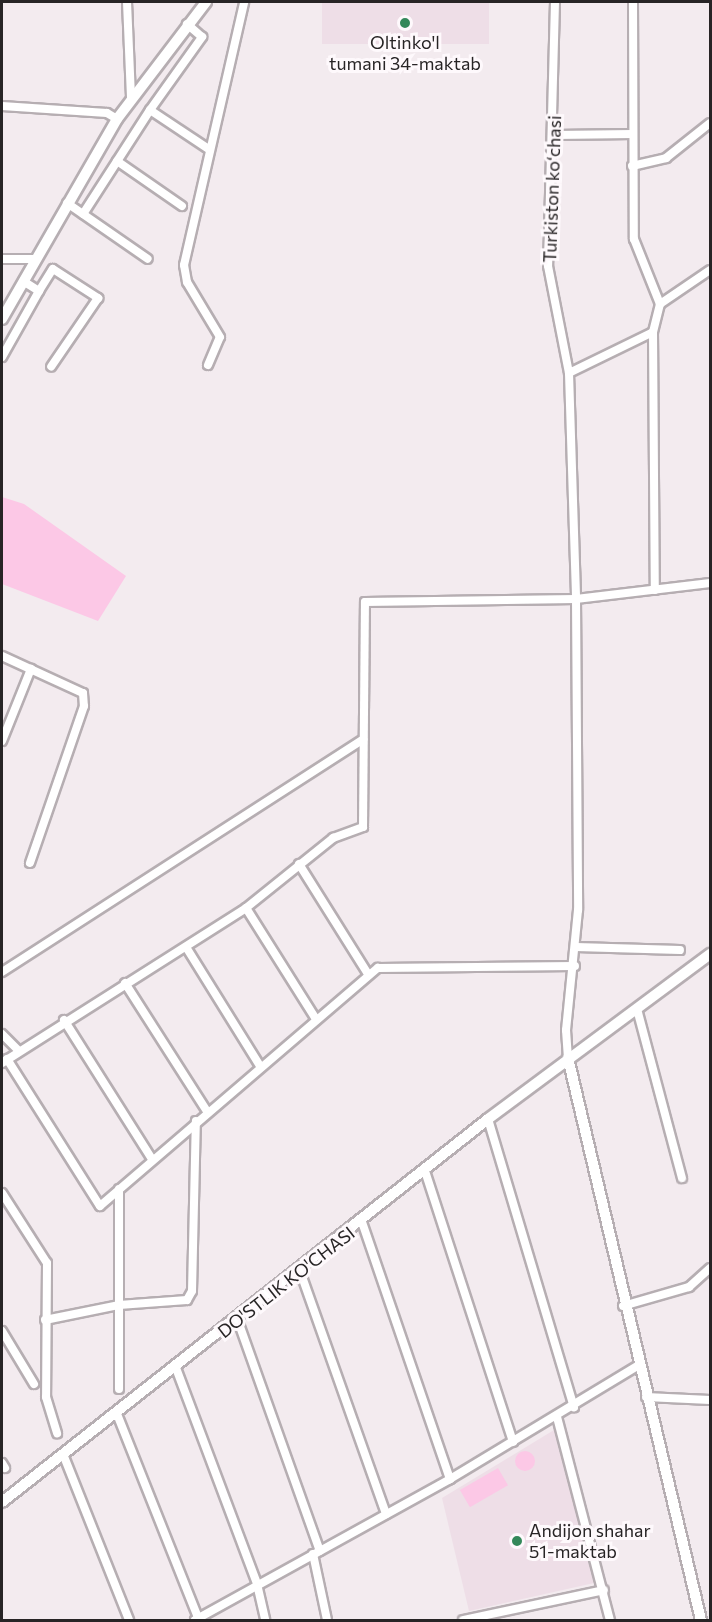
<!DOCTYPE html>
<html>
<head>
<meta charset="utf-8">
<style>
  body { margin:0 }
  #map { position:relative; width:712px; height:1622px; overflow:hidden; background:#f3ebef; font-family:Commissioner,sans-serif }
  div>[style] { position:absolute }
  .built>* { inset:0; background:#eedee7; transform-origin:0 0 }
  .green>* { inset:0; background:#fcc8e6; transform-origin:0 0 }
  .round { border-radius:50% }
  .roads { filter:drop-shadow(2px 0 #b6aeb2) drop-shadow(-2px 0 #b6aeb2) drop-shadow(0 2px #b6aeb2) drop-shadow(0 -2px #b6aeb2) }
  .street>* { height:8px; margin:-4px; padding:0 4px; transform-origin:4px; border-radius:4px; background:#fff }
  .secondary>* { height:10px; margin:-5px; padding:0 5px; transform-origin:5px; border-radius:5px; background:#fff }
  .dots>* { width:16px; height:16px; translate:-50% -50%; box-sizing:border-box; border:3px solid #fef9fc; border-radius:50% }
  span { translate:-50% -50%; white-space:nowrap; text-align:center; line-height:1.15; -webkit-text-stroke:6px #fef9fc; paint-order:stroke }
  .poi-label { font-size:18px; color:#272425 }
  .left { translate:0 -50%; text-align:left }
  .street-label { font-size:18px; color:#272425 }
  .frame { position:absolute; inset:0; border:3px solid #272425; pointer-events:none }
</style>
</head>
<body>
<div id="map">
  <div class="built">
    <i style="left:322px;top:2px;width:167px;height:42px"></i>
    <i style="clip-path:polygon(554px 1430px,594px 1583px,469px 1611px,442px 1498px)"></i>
  </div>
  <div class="green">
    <i style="clip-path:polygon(2px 497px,24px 504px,126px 576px,98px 621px,2px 584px)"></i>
    <i class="round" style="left:515px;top:1451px;width:20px;height:20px"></i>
    <i style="left:498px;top:1468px;width:20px;height:44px;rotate:60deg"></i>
  </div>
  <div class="roads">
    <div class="street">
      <i style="left:127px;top:2px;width:97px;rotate:87.6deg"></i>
      <i style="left:555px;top:2px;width:264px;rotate:91.5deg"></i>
      <i style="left:548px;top:266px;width:109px;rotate:78.9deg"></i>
      <i style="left:569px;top:373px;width:226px;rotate:88.2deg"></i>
      <i style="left:576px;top:599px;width:311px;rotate:89.6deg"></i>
      <i style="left:578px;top:910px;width:121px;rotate:95.7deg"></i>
      <i style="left:566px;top:1030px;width:28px;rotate:86deg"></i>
      <i style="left:633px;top:2px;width:237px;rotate:89.8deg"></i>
      <i style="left:634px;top:239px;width:70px;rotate:68.2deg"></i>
      <i style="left:2px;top:106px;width:105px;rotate:3.8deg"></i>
      <i style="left:107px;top:113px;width:12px;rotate:31deg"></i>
      <i style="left:150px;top:110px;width:90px;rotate:-54.5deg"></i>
      <i style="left:202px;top:37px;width:20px;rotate:-139deg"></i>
      <i style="left:555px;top:135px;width:78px;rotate:-0.7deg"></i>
      <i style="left:117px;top:161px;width:79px;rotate:34.7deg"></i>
      <i style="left:632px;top:166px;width:35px;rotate:-13deg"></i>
      <i style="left:666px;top:158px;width:56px;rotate:-38.5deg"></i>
      <i style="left:67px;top:203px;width:98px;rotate:34.7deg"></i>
      <i style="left:83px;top:214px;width:124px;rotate:-57.2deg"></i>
      <i style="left:150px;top:110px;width:72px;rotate:33.7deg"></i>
      <i style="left:2px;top:259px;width:33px"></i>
      <i style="left:23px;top:281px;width:19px;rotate:32deg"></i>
      <i style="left:39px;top:291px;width:26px;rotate:-58deg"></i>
      <i style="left:53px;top:269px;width:54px;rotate:32.8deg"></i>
      <i style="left:98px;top:298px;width:83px;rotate:124.3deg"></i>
      <i style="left:653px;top:332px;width:258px;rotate:89.6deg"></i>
      <i style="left:2px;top:357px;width:76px;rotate:-60.7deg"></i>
      <i style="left:208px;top:365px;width:30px;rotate:-67deg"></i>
      <i style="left:220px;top:337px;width:64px;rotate:-121deg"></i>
      <i style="left:187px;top:282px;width:17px;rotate:-100deg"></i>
      <i style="left:184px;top:265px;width:270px;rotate:-77.1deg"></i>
      <i style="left:569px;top:373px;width:93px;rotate:-26deg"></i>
      <i style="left:653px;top:332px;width:29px;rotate:-76deg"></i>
      <i style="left:660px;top:304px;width:60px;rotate:-34.2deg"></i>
      <i style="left:2px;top:656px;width:89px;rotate:24.6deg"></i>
      <i style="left:83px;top:693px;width:13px;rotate:86deg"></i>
      <i style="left:84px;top:706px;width:166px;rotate:109deg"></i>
      <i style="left:2px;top:741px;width:78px;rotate:-68.1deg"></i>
      <i style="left:299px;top:864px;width:130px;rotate:57.9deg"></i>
      <i style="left:246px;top:908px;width:131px;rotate:57.8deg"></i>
      <i style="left:186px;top:947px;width:140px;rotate:58.1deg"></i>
      <i style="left:576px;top:947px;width:104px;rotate:1.7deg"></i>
      <i style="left:2px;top:972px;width:430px;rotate:-32.8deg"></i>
      <i style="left:125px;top:983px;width:152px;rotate:57.4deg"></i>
      <i style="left:637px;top:1009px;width:175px;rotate:75.1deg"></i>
      <i style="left:64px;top:1020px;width:165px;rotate:57.7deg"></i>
      <i style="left:2px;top:1034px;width:24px;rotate:45deg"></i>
      <i style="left:7px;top:1059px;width:174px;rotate:57.7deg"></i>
      <i style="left:100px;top:1206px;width:366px;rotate:-40.6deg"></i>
      <i style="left:378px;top:968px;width:197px;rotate:-0.6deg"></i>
      <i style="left:2px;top:1063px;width:289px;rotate:-32.4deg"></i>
      <i style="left:246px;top:908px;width:112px;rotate:-38.8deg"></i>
      <i style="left:333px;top:838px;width:32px;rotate:-20deg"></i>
      <i style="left:363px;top:827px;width:225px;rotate:-89.5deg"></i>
      <i style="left:365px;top:602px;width:211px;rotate:-0.8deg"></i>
      <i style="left:576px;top:599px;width:135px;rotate:-6.8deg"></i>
      <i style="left:488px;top:1119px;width:301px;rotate:73.4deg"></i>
      <i style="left:425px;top:1171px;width:285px;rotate:72deg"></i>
      <i style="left:119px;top:1189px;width:116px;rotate:90deg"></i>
      <i style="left:119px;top:1305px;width:68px;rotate:-4.2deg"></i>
      <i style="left:187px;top:1300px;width:10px;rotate:-61deg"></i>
      <i style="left:192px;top:1291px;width:170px;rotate:-88.7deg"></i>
      <i style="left:2px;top:1193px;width:83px;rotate:57.3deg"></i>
      <i style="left:47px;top:1263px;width:134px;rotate:90.4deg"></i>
      <i style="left:46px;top:1397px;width:38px;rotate:73deg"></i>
      <i style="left:362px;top:1222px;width:272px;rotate:71.1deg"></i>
      <i style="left:300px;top:1271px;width:258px;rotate:70.5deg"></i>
      <i style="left:623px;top:1306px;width:69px;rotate:-16.1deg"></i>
      <i style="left:689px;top:1287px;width:28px;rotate:-42deg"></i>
      <i style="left:45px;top:1320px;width:76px;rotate:-11.5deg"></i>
      <i style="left:119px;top:1305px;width:84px;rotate:90deg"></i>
      <i style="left:238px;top:1321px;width:244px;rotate:70.4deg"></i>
      <i style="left:2px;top:1331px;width:62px;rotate:58.9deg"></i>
      <i style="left:176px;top:1368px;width:231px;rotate:69.4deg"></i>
      <i style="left:257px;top:1584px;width:37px;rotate:77deg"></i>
      <i style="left:646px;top:1397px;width:64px;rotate:2.7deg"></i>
      <i style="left:117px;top:1414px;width:222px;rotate:68.3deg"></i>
      <i style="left:557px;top:1417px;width:210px;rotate:75.4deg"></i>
      <i style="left:63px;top:1454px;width:179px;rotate:68.3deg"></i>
      <i style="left:2px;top:1463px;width:6px;rotate:59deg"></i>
      <i style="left:313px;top:1554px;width:67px;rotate:78deg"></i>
      <i style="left:195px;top:1620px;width:291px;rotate:-28.9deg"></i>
      <i style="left:450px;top:1479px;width:221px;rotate:-31.1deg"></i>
      <i style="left:463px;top:1620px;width:144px;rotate:-12deg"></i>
    </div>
    <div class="secondary">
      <i style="left:2px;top:319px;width:231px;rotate:-60.1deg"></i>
      <i style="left:117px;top:119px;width:147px;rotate:-52.7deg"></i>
      <i style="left:568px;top:1058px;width:578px;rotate:76.69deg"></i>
      <i style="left:2px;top:1502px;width:619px;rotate:-38.24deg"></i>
      <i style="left:488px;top:1119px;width:277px;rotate:-36.6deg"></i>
    </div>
  </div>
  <div class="dots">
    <i style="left:405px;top:23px;background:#34885a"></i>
    <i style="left:517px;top:1541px;background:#34885a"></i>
  </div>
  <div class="poi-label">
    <span style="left:405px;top:53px">Oltinko'l<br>tumani 34-maktab</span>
    <span class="left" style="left:529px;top:1541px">Andijon shahar<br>51-maktab</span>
  </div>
  <div class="street-label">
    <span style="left:552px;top:189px;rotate:-88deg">Turkiston koʻchasi</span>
    <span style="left:286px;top:1282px;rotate:-38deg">DO'STLIK KO'CHASI</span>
  </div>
  <div class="frame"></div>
</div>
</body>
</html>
